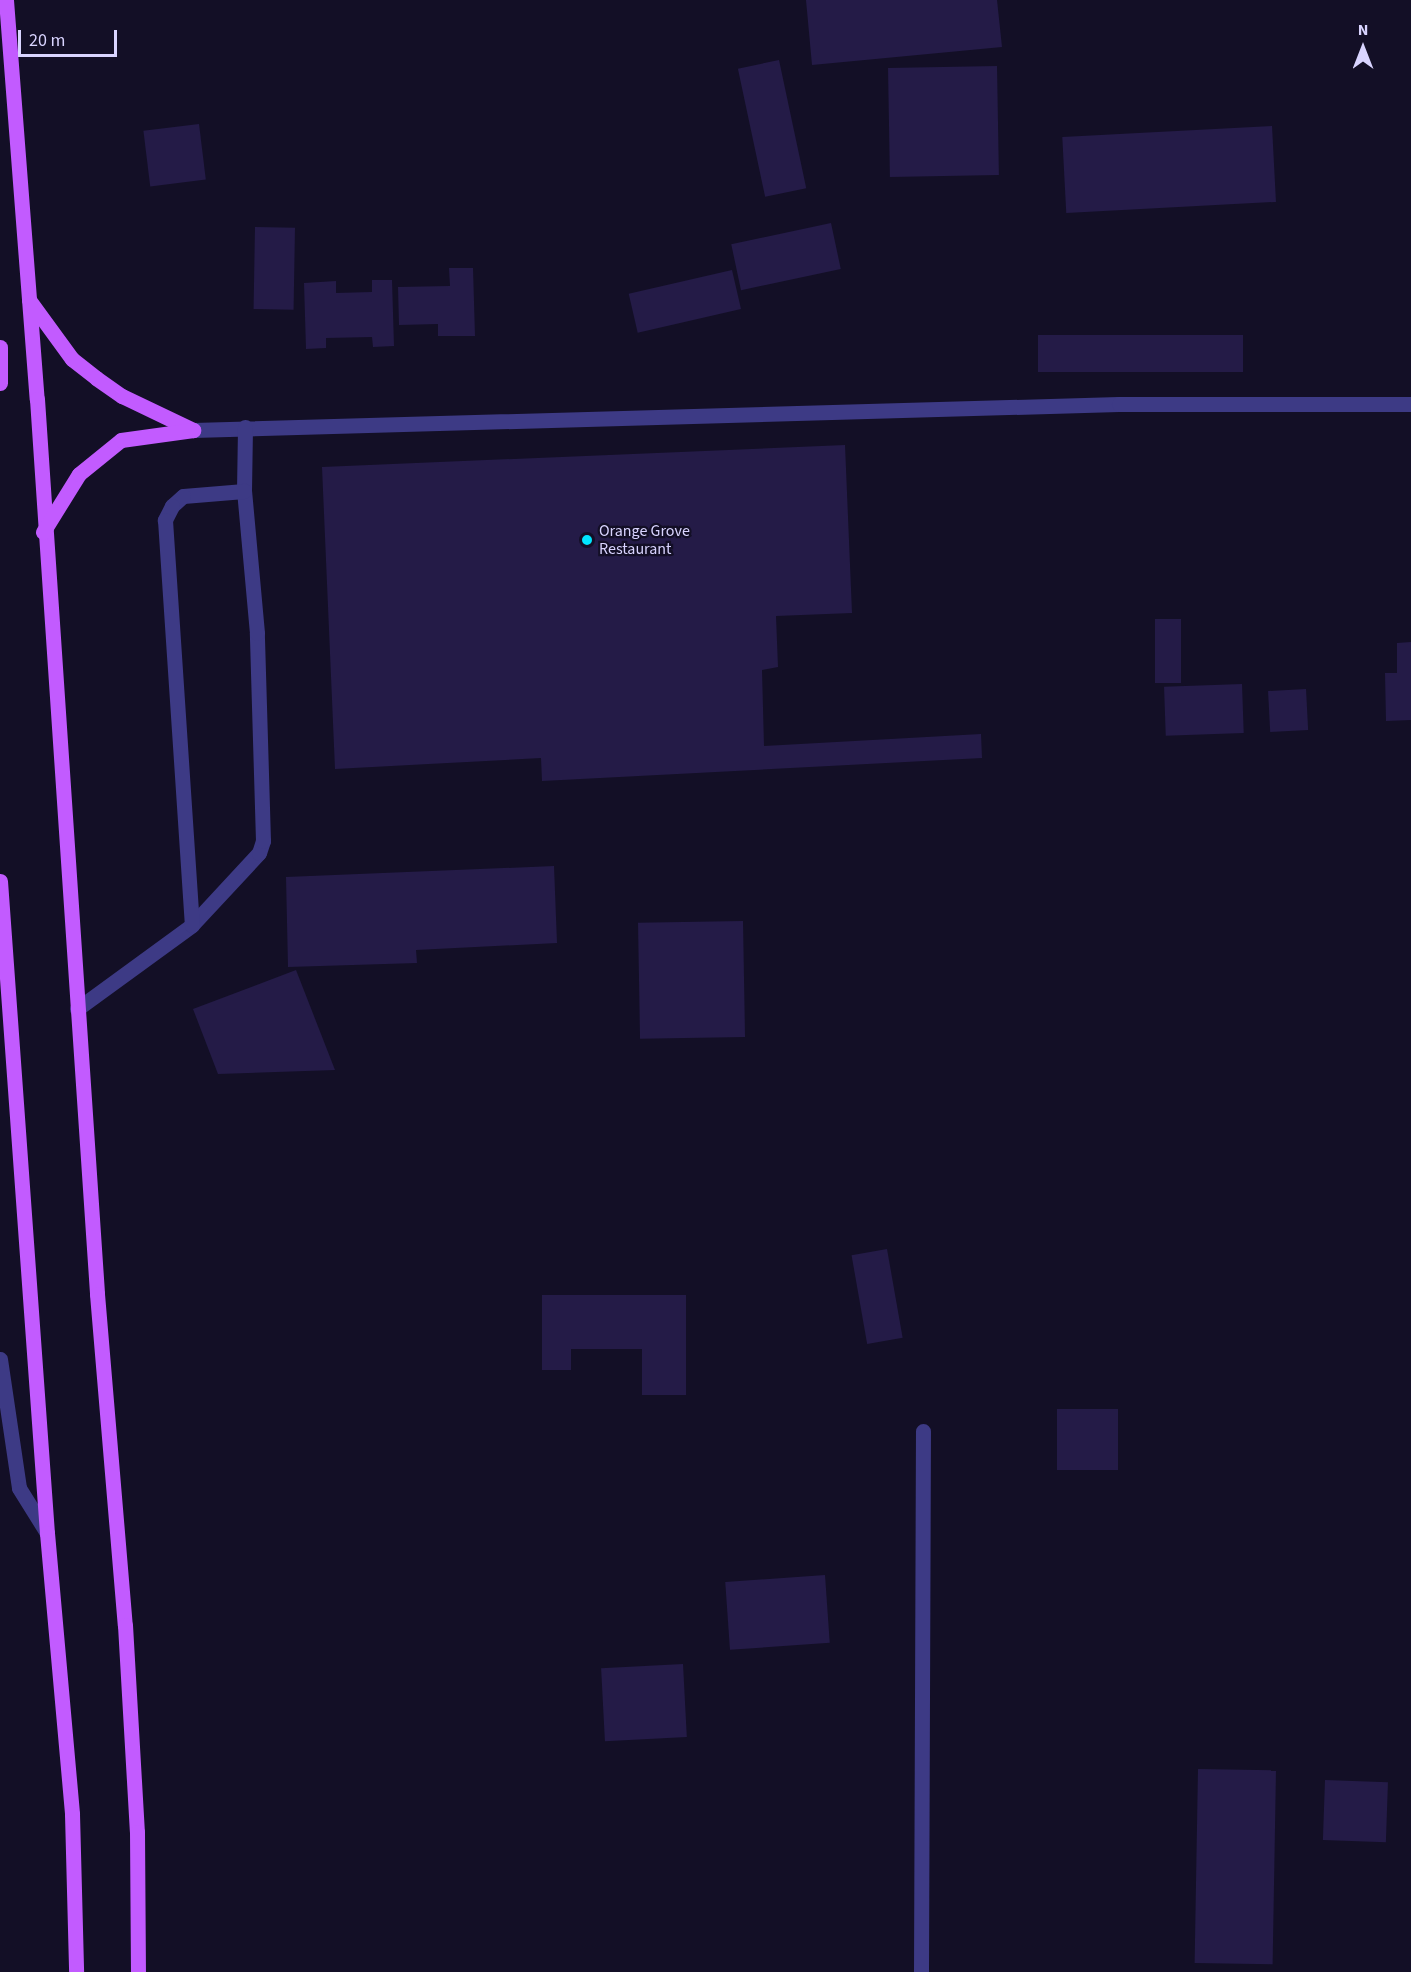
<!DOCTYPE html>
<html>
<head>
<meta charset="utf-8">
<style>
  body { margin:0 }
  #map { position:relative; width:1411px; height:1972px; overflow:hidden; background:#130f26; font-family:"Source Sans 3",sans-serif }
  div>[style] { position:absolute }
  .building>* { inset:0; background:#241b47; transform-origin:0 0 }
  .minor>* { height:15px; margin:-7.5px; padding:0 7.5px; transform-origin:7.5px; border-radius:7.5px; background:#3d3a85 }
  .major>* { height:15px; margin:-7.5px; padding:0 7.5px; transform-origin:7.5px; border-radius:7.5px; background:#c25bff }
  .dots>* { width:16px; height:16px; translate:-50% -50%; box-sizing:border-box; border:3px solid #130f26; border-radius:50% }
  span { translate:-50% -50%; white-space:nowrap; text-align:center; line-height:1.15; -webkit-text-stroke:4.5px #130f26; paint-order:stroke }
  .poi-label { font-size:16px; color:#d9d4ff }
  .left { translate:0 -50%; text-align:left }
  .north { position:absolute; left:1333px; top:18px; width:60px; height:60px; -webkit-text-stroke:4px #130f26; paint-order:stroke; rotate:0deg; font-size:16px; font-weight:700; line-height:24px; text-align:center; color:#d9d4ff }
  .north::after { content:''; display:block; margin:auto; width:21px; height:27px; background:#d9d4ff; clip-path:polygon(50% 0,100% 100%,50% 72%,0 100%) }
  .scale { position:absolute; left:18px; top:30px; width:99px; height:27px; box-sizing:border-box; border:3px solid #d9d4ff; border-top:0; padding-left:8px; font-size:18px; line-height:21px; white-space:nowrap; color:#d9d4ff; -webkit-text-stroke:4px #130f26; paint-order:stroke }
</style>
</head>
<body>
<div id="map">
  <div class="building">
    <i style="clip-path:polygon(806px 0,997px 0,1002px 47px,812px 65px)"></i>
    <i style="left:779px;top:60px;width:131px;height:42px;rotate:78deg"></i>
    <i style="left:997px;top:66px;width:109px;height:109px;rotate:89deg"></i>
    <i style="left:199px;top:124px;width:56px;height:56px;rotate:83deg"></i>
    <i style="left:1272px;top:126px;width:76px;height:210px;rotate:87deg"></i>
    <i style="left:831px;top:223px;width:47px;height:102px;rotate:78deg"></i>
    <i style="left:255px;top:227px;width:40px;height:82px;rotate:1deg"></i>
    <i style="clip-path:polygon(449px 268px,473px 268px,475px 336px,438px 336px,438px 324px,399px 325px,398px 287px,450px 286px)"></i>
    <i style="left:732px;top:270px;width:40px;height:106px;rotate:77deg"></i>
    <i style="clip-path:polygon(372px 280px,392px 280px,394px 346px,373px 347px,372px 337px,326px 338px,326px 348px,306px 349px,304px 283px,336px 281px,336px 293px,372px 292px)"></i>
    <i style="left:1243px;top:335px;width:37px;height:205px;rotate:90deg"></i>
    <i style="clip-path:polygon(845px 445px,852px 613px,776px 616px,778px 667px,762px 670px,764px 746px,981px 734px,982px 758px,542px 781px,541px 758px,335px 769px,322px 467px)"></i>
    <i style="left:1155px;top:619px;width:26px;height:64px"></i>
    <i style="clip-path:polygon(1411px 642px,1411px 720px,1386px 721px,1385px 673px,1397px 673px,1397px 643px)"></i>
    <i style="left:1242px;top:684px;width:49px;height:78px;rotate:88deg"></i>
    <i style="left:1306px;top:689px;width:41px;height:38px;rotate:87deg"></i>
    <i style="clip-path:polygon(554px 866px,557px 943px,416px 950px,417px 963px,288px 967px,286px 877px)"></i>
    <i style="left:743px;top:921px;width:116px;height:105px;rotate:89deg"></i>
    <i style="clip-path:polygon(296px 970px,335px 1070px,218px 1074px,193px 1009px)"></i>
    <i style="left:887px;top:1249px;width:90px;height:36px;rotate:80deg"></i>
    <i style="clip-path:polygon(542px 1295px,686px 1295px,686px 1395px,642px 1395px,642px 1349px,571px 1349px,571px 1370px,542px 1370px)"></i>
    <i style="left:1057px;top:1409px;width:61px;height:61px"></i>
    <i style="left:825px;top:1575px;width:68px;height:100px;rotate:86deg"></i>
    <i style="left:683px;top:1664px;width:73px;height:82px;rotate:87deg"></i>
    <i style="left:1198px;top:1769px;width:78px;height:194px;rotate:1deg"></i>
    <i style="left:1325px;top:1780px;width:63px;height:60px;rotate:2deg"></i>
  </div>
  <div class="minor">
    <i style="left:193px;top:430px;width:926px;rotate:-1.61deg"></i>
    <i style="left:1119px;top:404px;width:292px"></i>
    <i style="left:244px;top:491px;width:64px;rotate:-89.1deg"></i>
    <i style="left:77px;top:1009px;width:142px;rotate:-36.1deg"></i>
    <i style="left:192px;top:925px;width:98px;rotate:-47.1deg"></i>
    <i style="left:259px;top:853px;width:13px;rotate:-72deg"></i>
    <i style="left:263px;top:841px;width:208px;rotate:-91.7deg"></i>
    <i style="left:257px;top:633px;width:143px;rotate:-95.2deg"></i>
    <i style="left:244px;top:491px;width:61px;rotate:175.3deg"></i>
    <i style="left:183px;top:496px;width:15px;rotate:138deg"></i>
    <i style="left:172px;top:506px;width:16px;rotate:117deg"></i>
    <i style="left:165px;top:520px;width:406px;rotate:86.2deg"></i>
    <i style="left:0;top:1359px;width:130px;rotate:81.6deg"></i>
    <i style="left:19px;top:1488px;width:53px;rotate:58.1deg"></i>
    <i style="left:921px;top:1972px;width:541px;rotate:-89.79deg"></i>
  </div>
  <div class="major">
    <i style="left:6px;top:0;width:400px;rotate:85.6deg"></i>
    <i style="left:37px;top:399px;width:897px;rotate:86.16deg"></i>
    <i style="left:97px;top:1294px;width:332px;rotate:85.2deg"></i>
    <i style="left:125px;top:1625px;width:207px;rotate:86.7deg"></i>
    <i style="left:137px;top:1832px;width:140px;rotate:89.6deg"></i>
    <i style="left:29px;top:300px;width:73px;rotate:53.9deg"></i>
    <i style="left:72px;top:359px;width:31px;rotate:38deg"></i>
    <i style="left:96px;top:378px;width:32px;rotate:35deg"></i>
    <i style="left:122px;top:396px;width:79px;rotate:25.6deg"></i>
    <i style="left:0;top:347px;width:36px;rotate:90deg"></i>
    <i style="left:43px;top:532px;width:68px;rotate:-58.2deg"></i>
    <i style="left:79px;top:474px;width:54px;rotate:-39deg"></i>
    <i style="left:121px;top:440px;width:73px;rotate:-7.9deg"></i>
    <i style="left:0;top:881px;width:654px;rotate:85.88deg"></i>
    <i style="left:47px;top:1533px;width:282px;rotate:84.9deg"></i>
    <i style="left:72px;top:1814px;width:158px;rotate:88.5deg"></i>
  </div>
  <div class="dots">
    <i style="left:587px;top:540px;background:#00e5ff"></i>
  </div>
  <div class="poi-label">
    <span class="left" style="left:599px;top:540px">Orange Grove<br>Restaurant</span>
  </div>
  <div class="north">N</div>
  <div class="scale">20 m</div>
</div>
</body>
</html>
